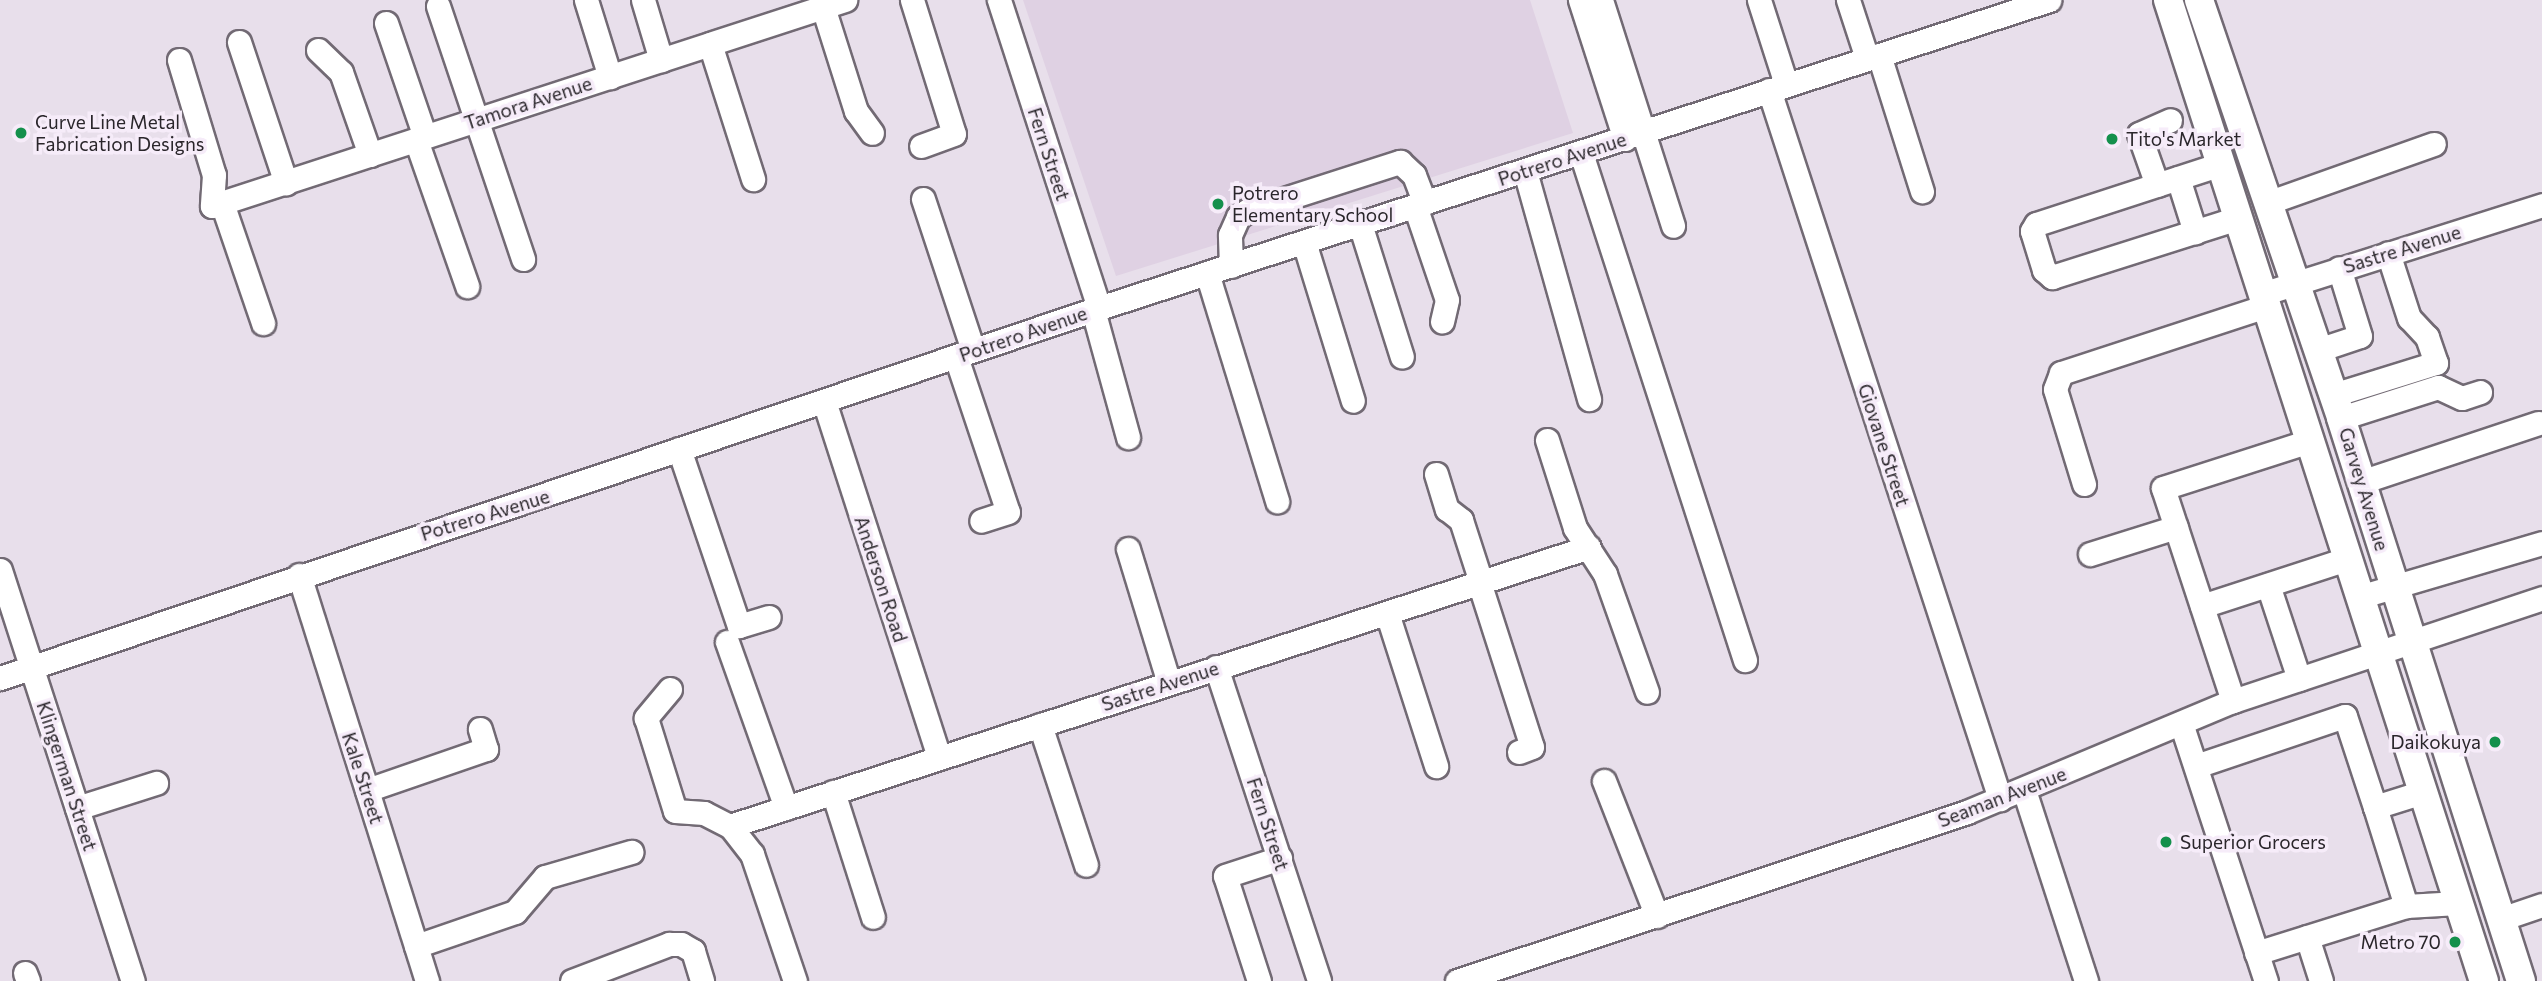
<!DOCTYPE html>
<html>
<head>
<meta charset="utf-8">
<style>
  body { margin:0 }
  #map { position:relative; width:2542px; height:981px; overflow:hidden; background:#e8dfeb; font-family:Commissioner,sans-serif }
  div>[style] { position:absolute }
  .built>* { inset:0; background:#dfd1e3 }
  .roads { filter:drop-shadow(2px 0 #726a74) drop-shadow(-2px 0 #726a74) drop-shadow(0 2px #726a74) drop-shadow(0 -2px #726a74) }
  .minor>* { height:23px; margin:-11.5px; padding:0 11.5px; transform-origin:11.5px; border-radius:11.5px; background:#fff }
  .major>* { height:28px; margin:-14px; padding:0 14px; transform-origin:14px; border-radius:14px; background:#fff }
  .dots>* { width:19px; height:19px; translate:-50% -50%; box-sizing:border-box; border:4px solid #f6ecf9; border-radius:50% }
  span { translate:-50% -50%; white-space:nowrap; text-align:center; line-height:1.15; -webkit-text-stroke:7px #f6ecf9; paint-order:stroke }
  .street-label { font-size:19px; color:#2a262b }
  .poi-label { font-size:19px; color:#2a262b }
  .left { translate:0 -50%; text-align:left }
  .right { translate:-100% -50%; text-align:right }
</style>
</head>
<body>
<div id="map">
  <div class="built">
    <i style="clip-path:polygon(1023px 0,1530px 0,1573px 133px,1116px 276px)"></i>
  </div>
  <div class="roads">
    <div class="minor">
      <i style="left:586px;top:0;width:81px;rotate:72.7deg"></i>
      <i style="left:643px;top:0;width:63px;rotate:73.3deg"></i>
      <i style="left:912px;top:0;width:140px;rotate:72.6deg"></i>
      <i style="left:954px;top:134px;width:35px;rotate:160deg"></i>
      <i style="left:999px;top:0;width:324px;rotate:72deg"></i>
      <i style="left:1580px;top:0;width:146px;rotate:72.1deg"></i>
      <i style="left:1601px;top:0;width:237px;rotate:72.3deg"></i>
      <i style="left:1759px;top:0;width:88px;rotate:72.2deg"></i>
      <i style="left:1848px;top:0;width:61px;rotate:71.9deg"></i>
      <i style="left:438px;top:6px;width:267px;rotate:71.4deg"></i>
      <i style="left:823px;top:7px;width:109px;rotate:72.4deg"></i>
      <i style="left:856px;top:111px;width:27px;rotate:54deg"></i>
      <i style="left:386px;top:23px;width:120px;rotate:71.1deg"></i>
      <i style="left:239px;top:42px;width:149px;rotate:71.6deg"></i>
      <i style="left:710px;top:44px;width:142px;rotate:72.3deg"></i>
      <i style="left:318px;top:50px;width:32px;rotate:44deg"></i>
      <i style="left:341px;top:72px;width:88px;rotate:70.7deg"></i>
      <i style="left:1879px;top:55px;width:143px;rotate:72.5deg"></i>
      <i style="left:179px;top:60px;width:120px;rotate:73.1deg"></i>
      <i style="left:214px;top:175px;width:31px;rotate:94deg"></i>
      <i style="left:212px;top:206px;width:666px;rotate:-18.03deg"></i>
      <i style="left:1769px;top:90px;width:746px;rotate:71.95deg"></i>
      <i style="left:416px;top:140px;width:155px;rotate:70.7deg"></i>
      <i style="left:1581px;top:153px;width:533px;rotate:72.08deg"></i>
      <i style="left:2221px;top:164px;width:194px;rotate:162deg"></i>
      <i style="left:2036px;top:224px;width:8px;rotate:120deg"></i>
      <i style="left:2032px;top:231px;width:41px;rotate:72.9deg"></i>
      <i style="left:2044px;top:270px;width:11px;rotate:41deg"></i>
      <i style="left:2052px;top:277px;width:195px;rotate:-17.6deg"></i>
      <i style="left:1525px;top:171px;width:237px;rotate:74.3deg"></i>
      <i style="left:2178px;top:178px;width:57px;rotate:72.5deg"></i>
      <i style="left:2157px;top:185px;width:54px;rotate:-109.4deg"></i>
      <i style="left:2139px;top:134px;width:34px;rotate:-24deg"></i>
      <i style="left:923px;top:199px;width:159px;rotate:71.7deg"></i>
      <i style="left:222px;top:203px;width:127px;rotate:71.1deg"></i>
      <i style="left:2267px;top:203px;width:177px;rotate:-19.5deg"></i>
      <i style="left:1415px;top:206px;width:99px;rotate:71.2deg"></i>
      <i style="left:1447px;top:300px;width:22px;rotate:103deg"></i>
      <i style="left:1360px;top:224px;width:139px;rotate:72.5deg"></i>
      <i style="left:1304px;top:242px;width:166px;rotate:72.9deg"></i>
      <i style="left:1231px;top:266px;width:31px;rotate:-92deg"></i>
      <i style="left:1230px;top:235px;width:20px;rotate:-66deg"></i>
      <i style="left:1238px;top:217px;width:11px;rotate:-34deg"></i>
      <i style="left:1247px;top:211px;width:161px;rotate:-17.8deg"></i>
      <i style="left:1400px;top:162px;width:19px;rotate:43deg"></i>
      <i style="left:1414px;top:175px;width:30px;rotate:69deg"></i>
      <i style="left:1207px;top:273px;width:239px;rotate:72.9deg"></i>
      <i style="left:2262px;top:294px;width:294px;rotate:-17.6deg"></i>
      <i style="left:1093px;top:310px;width:132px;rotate:74.6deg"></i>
      <i style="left:2318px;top:350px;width:44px;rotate:-18.4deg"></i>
      <i style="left:2360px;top:336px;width:71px;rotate:-107.2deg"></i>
      <i style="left:956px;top:357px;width:163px;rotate:71.5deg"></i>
      <i style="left:1008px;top:512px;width:28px;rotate:162deg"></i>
      <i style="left:2333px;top:395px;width:108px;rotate:-17.3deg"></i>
      <i style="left:2436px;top:363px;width:28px;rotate:-109deg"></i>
      <i style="left:2427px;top:337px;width:26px;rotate:-133deg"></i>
      <i style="left:2409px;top:318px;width:68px;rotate:-107.9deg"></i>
      <i style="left:824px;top:401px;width:375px;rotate:72.1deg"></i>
      <i style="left:2341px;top:418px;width:102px;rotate:-17.7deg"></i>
      <i style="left:2438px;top:387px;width:26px;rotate:25deg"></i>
      <i style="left:2462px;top:398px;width:19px;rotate:-18deg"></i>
      <i style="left:1547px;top:440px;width:92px;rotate:72.3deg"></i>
      <i style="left:1575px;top:528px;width:55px;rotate:56.9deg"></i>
      <i style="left:1605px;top:574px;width:125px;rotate:70.4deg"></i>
      <i style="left:679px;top:449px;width:187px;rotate:71.3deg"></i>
      <i style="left:739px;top:626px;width:31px;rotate:-17deg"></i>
      <i style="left:1436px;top:474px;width:37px;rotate:73deg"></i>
      <i style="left:1447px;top:509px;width:18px;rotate:38deg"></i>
      <i style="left:1461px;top:520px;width:65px;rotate:72.1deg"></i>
      <i style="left:2361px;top:482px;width:187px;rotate:-18.4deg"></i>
      <i style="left:2084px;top:484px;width:99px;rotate:-107deg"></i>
      <i style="left:2055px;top:389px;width:17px;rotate:-69deg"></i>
      <i style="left:2061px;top:373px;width:216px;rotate:-18.1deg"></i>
      <i style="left:1128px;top:549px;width:140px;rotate:73deg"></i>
      <i style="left:2090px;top:554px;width:90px;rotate:-17.4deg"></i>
      <i style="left:0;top:570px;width:432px;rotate:72.1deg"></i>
      <i style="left:299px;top:575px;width:426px;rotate:72.5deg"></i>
      <i style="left:1479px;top:582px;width:173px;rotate:72.2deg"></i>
      <i style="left:1532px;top:747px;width:14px;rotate:159deg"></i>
      <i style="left:2268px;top:585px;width:99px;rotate:71.7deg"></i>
      <i style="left:2359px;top:597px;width:191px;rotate:-16.4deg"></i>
      <i style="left:2202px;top:606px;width:152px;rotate:-18deg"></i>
      <i style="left:1387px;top:613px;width:161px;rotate:72.2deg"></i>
      <i style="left:727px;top:642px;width:176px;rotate:70.4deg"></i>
      <i style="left:1216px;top:667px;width:330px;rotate:71.8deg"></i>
      <i style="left:0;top:678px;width:1160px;rotate:-18.61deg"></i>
      <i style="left:1099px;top:308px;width:999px;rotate:-17.96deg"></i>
      <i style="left:670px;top:689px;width:38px;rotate:130deg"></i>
      <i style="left:646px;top:718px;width:97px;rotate:72.7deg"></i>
      <i style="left:675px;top:811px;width:29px;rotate:4deg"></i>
      <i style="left:704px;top:813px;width:29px;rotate:27deg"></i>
      <i style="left:730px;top:826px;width:36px;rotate:52deg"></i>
      <i style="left:752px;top:854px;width:134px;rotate:71.3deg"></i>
      <i style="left:2233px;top:701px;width:224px;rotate:-108.2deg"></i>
      <i style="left:2163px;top:488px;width:153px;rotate:-17.8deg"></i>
      <i style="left:2181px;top:723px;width:272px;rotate:71.8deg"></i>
      <i style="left:1040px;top:725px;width:147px;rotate:71.8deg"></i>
      <i style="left:2196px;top:766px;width:157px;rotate:-18.6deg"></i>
      <i style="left:2345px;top:716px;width:96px;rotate:71.8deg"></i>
      <i style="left:2375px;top:807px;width:104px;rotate:72.6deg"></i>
      <i style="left:2406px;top:906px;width:157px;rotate:162.6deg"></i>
      <i style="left:1604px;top:781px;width:145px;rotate:68.6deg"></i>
      <i style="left:367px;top:790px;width:126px;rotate:-19deg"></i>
      <i style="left:486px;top:749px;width:21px;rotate:-107deg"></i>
      <i style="left:2024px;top:790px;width:201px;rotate:72deg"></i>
      <i style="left:833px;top:792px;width:131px;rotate:72.3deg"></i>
      <i style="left:2375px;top:807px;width:50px;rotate:-17.4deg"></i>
      <i style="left:77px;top:808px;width:83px;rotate:-17.6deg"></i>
      <i style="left:730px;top:826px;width:903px;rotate:-17.99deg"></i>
      <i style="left:2406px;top:906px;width:52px;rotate:-3.3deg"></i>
      <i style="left:2501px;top:919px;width:43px;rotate:-18.9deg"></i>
      <i style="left:2307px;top:937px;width:46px;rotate:72.3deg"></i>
      <i style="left:416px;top:946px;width:105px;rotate:-19deg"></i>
      <i style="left:515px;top:912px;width:46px;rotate:-49.4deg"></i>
      <i style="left:545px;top:877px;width:90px;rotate:-16.2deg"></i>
      <i style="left:25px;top:973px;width:9px;rotate:69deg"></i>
      <i style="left:572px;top:981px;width:104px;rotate:-20.9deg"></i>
      <i style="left:669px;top:944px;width:12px"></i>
      <i style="left:681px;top:944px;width:14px;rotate:30deg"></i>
      <i style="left:693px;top:951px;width:31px;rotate:73deg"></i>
      <i style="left:1259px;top:981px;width:110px;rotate:-107.9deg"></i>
      <i style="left:1225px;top:876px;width:58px;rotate:-18.1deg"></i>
      <i style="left:1457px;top:981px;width:537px;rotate:-18.33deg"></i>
      <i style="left:1967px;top:812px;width:288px;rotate:-22.7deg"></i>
      <i style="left:2233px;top:701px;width:326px;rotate:-18.4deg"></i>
    </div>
    <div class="major">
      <i style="left:2168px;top:0;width:1031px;rotate:72.15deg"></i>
      <i style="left:2199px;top:0;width:441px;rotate:71.2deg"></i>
      <i style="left:2341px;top:418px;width:591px;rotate:72.27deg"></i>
    </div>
  </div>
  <div class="dots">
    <i style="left:21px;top:133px;background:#14904c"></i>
    <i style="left:2112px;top:139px;background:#14904c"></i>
    <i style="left:1218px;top:204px;background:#14904c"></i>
    <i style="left:2495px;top:742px;background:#14904c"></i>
    <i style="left:2166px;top:842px;background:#14904c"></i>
    <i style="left:2455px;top:942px;background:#14904c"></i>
  </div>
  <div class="street-label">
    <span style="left:528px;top:103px;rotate:-18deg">Tamora Avenue</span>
    <span style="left:1049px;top:154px;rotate:72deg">Fern Street</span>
    <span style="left:1562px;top:159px;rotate:-18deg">Potrero Avenue</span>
    <span style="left:2402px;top:249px;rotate:-17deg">Sastre Avenue</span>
    <span style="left:1023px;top:334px;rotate:-19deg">Potrero Avenue</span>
    <span style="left:1884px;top:445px;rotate:72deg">Giovane Street</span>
    <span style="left:2364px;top:489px;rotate:73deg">Garvey Avenue</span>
    <span style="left:485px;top:515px;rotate:-17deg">Potrero Avenue</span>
    <span style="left:881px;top:579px;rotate:72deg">Anderson Road</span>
    <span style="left:1160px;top:686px;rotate:-18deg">Sastre Avenue</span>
    <span style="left:67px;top:776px;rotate:72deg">Klingerman Street</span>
    <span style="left:363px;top:778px;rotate:72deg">Kale Street</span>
    <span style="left:2002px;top:797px;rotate:-21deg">Seaman Avenue</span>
    <span style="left:1268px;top:824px;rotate:72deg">Fern Street</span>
  </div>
  <div class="poi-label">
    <span class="left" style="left:35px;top:133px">Curve Line Metal<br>Fabrication Designs</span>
    <span class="left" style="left:2126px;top:139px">Tito's Market</span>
    <span class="left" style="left:1232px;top:204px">Potrero<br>Elementary School</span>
    <span class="right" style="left:2481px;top:742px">Daikokuya</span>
    <span class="left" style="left:2180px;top:842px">Superior Grocers</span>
    <span class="right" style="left:2441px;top:942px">Metro 70</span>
  </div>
</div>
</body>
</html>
